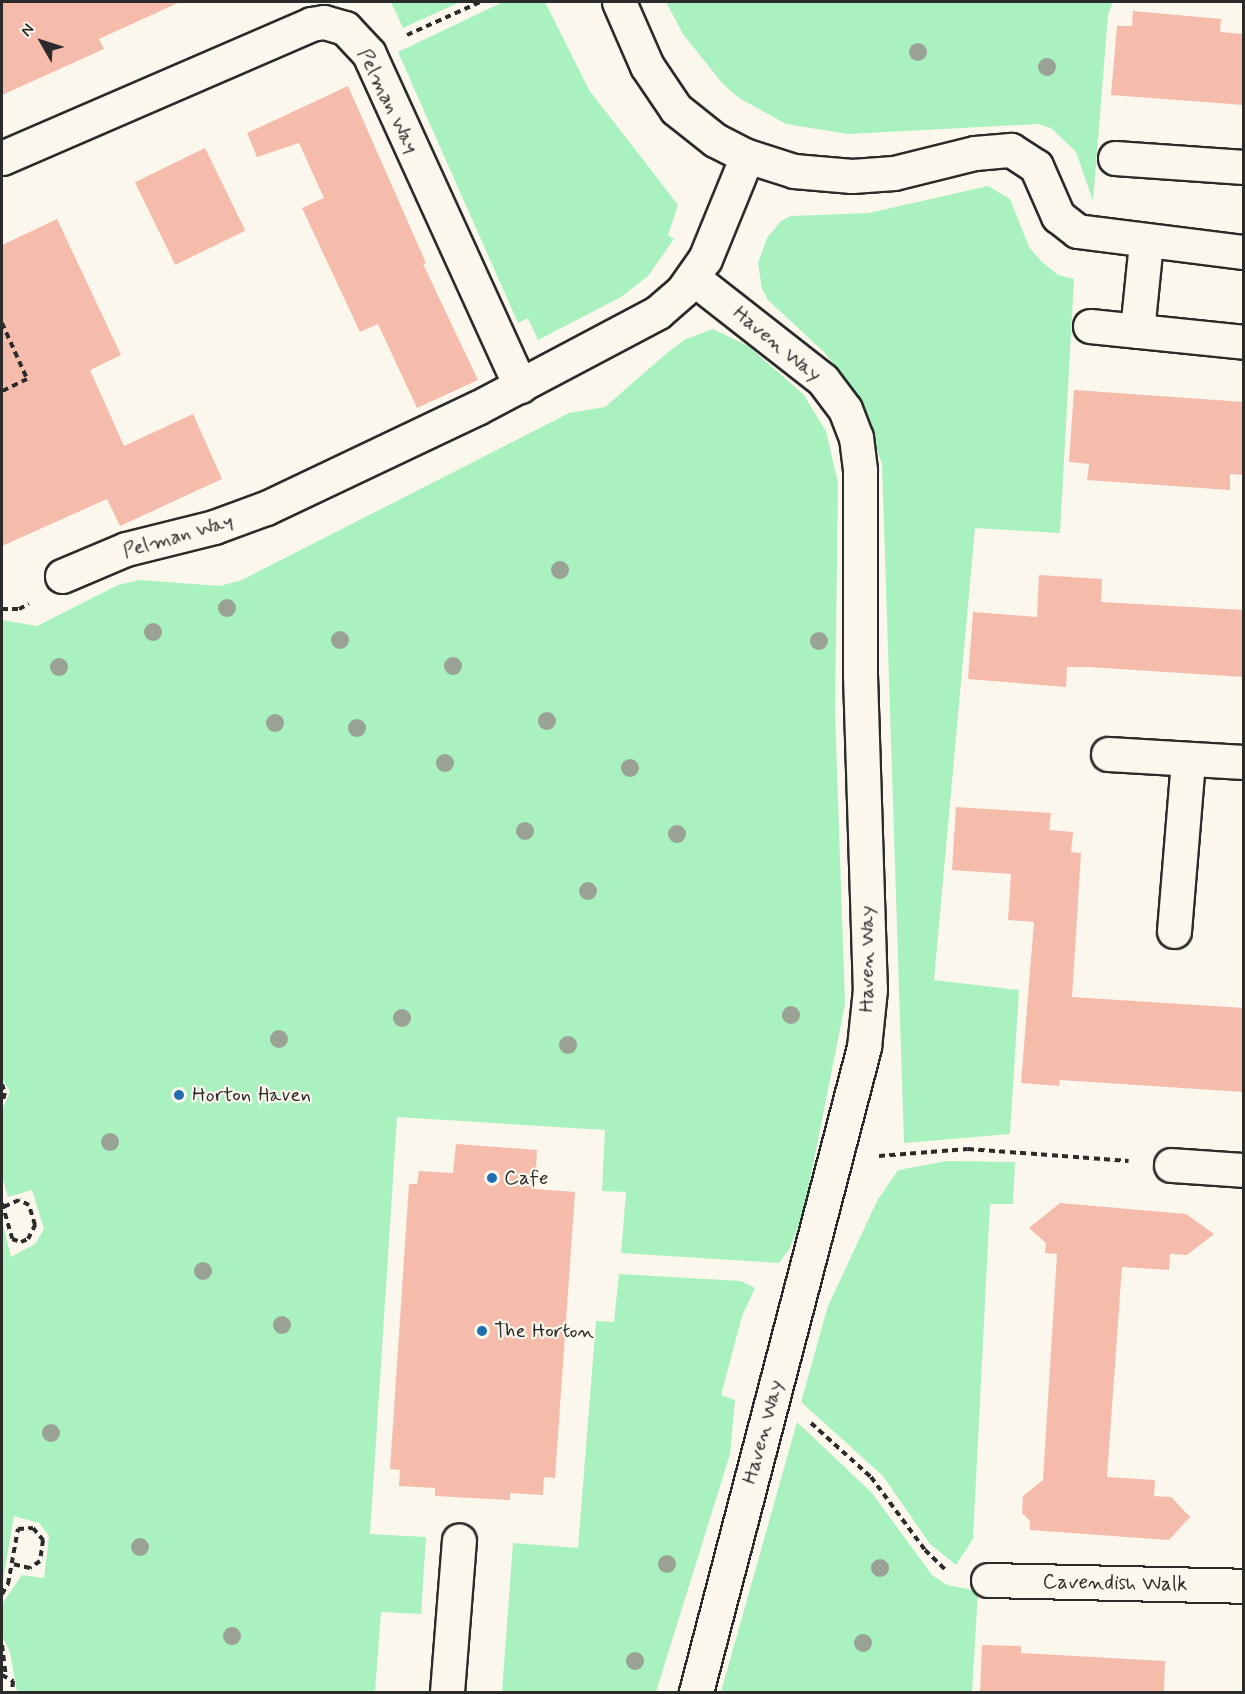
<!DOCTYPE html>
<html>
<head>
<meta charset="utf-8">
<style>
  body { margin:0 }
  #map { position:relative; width:1245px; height:1694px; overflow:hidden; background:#fbf7ec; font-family:Mynerve,sans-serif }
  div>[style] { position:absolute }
  .green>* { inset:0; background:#a9f1be }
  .building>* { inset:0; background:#f5bcac; transform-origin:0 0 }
  .path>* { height:4px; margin-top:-2px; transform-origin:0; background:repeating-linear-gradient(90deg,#2b2b2b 0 6px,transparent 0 10.5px) }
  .roads { filter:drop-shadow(2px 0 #2b2b2b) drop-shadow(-2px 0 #2b2b2b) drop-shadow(0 2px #2b2b2b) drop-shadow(0 -2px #2b2b2b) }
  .minor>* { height:33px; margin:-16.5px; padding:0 16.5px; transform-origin:16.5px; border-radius:16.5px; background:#fbf7ec }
  .trees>* { width:18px; height:18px; margin:-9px; border-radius:50%; background:#9aa296 }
  .dots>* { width:16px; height:16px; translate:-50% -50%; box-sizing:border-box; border:3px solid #fbf7ec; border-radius:50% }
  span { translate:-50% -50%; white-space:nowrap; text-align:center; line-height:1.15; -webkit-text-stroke:4.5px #fbf7ec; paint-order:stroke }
  .street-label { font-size:21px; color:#2b2b2b }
  .poi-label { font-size:21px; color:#2b2b2b }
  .left { translate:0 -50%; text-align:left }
  .frame { position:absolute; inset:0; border:3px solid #2b2b2b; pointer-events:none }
  .north { position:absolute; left:12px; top:12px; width:60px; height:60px; -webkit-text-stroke:4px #fbf7ec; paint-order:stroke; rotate:309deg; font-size:16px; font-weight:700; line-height:24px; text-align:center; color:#2b2b2b }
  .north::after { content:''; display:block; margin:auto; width:21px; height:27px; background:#2b2b2b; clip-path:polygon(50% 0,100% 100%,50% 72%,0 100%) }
</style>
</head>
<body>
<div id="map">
  <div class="green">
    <i style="clip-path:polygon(391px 2px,460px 2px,403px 28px)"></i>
    <i style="clip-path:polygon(503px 2px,545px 2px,589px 90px,678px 205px,668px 235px,674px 239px,648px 276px,621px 297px,538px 340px,528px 318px,518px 323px,398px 52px)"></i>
    <i style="clip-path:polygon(666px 2px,1113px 2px,1108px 15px,1093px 201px,1076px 152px,1051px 128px,1038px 124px,848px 134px,786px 124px,739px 98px,722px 83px,683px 34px)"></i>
    <i style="clip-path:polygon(988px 186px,1010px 199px,1029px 247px,1041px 261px,1058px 275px,1074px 279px,1060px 533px,975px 528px,934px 980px,1019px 990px,1010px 1134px,904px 1143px,882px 464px,866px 417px,851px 387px,825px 353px,768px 300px,762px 289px,758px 263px,767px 238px,781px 221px,791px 216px,869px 213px)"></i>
    <i style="clip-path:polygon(713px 329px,748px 346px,803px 394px,826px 431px,838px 483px,835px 713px,845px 1004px,804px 1210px,790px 1248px,779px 1263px,621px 1253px,626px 1192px,602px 1191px,605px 1130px,397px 1117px,370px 1534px,426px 1537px,421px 1614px,381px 1612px,375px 1692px,17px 1692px,10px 1652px,2px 1636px,2px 1604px,22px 1575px,44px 1578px,49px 1536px,39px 1523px,14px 1516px,2px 1586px,2px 1221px,11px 1257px,35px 1244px,44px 1229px,32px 1190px,8px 1197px,2px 1175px,2px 1110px,10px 1092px,2px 1078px,2px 620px,37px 626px,118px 585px,140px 580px,220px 586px,242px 580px,569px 413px,605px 407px,667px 353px,686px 339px)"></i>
    <i style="clip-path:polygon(947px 1161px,1015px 1162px,1013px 1204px,990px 1204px,973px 1539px,956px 1565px,930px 1544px,883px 1476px,801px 1402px,828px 1306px,877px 1201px,898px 1170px)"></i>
    <i style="clip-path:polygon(619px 1274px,741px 1281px,755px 1288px,742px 1316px,721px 1395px,735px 1400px,730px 1454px,656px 1692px,502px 1692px,513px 1543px,578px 1548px,596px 1321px,614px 1322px)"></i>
    <i style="clip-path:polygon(797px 1422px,872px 1493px,932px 1575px,947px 1585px,978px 1591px,972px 1692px,721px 1692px)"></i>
  </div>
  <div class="building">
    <i style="clip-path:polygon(2px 2px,180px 2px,99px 39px,104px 49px,2px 95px)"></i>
    <i style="clip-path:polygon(1133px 11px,1221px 19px,1220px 32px,1244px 34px,1244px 105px,1111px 95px,1117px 26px,1132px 26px)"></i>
    <i style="clip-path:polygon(348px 86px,426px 263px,423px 264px,478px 380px,417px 408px,378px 324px,360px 332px,302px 208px,324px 198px,299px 143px,257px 157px,247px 133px)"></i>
    <i style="left:205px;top:148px;width:92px;height:78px;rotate:64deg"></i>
    <i style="clip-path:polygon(57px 219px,121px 355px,90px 370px,124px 446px,193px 414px,222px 479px,120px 526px,107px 499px,2px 546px,2px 245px)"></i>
    <i style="clip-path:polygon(1074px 390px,1244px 402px,1244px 475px,1230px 474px,1230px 490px,1087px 480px,1089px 464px,1069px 462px)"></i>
    <i style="clip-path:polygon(1039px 575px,1102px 579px,1101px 602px,1244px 610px,1244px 677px,1088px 667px,1067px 667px,1066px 687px,968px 679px,973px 612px,1037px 617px)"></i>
    <i style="clip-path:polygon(956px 807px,1051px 813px,1049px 830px,1073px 832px,1071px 852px,1081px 853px,1072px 997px,1244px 1008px,1244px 1092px,1060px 1080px,1059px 1086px,1021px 1083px,1034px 922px,1008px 920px,1011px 874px,952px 870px)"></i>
    <i style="clip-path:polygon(456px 1144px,537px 1150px,535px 1189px,575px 1192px,555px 1478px,544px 1477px,543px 1495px,510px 1493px,510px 1500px,435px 1496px,435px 1488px,399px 1486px,400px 1470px,390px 1469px,409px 1184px,417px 1184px,419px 1171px,453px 1173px)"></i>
    <i style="clip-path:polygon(1060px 1203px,1186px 1214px,1214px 1234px,1187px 1255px,1170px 1254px,1169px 1270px,1122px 1267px,1107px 1477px,1155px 1480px,1154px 1496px,1171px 1497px,1190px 1517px,1169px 1540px,1030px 1530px,1030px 1521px,1022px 1513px,1023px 1496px,1043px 1480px,1057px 1254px,1045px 1253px,1046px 1243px,1029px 1228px)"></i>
    <i style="clip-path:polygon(982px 1645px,1021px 1646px,1021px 1653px,1165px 1661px,1164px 1692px,980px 1692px)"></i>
  </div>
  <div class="path">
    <i style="left:407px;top:35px;width:80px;rotate:-24.3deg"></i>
    <i style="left:2px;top:323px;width:61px;rotate:65.9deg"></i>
    <i style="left:27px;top:379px;width:28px;rotate:154deg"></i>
    <i style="left:2px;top:609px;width:17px"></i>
    <i style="left:19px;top:609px;width:11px;rotate:-27deg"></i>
    <i style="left:2px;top:1084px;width:9px;rotate:72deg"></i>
    <i style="left:5px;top:1093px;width:10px;rotate:107deg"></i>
    <i style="left:879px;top:1156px;width:89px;rotate:-4.5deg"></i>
    <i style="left:968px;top:1149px;width:161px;rotate:4.3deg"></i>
    <i style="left:2px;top:1203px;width:37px;rotate:74deg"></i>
    <i style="left:12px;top:1239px;width:9px;rotate:18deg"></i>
    <i style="left:21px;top:1242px;width:8px;rotate:-23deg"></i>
    <i style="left:28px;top:1239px;width:16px;rotate:-63deg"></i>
    <i style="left:35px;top:1225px;width:21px;rotate:-107deg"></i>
    <i style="left:29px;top:1205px;width:11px;rotate:-153deg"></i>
    <i style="left:19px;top:1200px;width:17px;rotate:156deg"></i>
    <i style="left:811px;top:1423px;width:81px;rotate:42deg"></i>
    <i style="left:871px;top:1477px;width:91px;rotate:53.5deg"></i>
    <i style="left:925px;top:1550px;width:30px;rotate:44deg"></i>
    <i style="left:2px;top:1594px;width:12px;rotate:-59deg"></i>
    <i style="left:8px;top:1584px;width:56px;rotate:-79.7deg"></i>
    <i style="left:18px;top:1529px;width:15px;rotate:-4deg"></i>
    <i style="left:33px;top:1528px;width:16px;rotate:50deg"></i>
    <i style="left:43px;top:1540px;width:21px;rotate:98deg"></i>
    <i style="left:40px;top:1561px;width:12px;rotate:145deg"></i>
    <i style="left:30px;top:1568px;width:18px;rotate:-167deg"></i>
    <i style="left:2px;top:1645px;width:31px;rotate:83deg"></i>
    <i style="left:2px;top:1675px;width:13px;rotate:29deg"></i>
    <i style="left:13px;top:1681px;width:11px;rotate:95deg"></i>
  </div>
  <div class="roads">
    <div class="minor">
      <i style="left:619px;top:2px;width:70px;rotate:66.4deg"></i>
      <i style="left:647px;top:66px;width:52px;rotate:56deg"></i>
      <i style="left:676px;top:109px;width:50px;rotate:38.5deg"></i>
      <i style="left:715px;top:140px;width:36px;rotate:27deg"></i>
      <i style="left:747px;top:156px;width:49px;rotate:17.7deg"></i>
      <i style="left:794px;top:171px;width:58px;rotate:4.9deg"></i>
      <i style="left:852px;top:176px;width:42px;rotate:-4.1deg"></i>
      <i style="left:894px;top:173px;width:83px;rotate:-13.9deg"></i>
      <i style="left:975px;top:153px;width:36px;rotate:-5deg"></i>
      <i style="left:1011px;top:150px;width:30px;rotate:33deg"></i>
      <i style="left:1036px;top:166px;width:55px;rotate:66.3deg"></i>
      <i style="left:1058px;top:216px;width:24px;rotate:38deg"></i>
      <i style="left:1077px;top:231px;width:168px;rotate:7.2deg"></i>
      <i style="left:2px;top:158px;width:337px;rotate:-23.4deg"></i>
      <i style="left:311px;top:24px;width:13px;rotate:-9deg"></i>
      <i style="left:324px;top:22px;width:22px;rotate:16deg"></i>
      <i style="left:345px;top:28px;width:35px;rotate:47deg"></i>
      <i style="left:369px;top:54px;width:365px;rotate:65.5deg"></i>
      <i style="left:1115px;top:158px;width:129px;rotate:4deg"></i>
      <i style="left:693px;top:278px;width:165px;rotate:38.1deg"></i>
      <i style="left:823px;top:380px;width:36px;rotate:53deg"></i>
      <i style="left:845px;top:409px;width:30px;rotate:69deg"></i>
      <i style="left:856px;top:437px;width:34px;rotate:83deg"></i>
      <i style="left:860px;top:471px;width:204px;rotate:90deg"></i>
      <i style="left:860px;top:675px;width:314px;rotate:88.2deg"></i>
      <i style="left:870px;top:989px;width:58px;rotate:95.9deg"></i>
      <i style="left:864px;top:1047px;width:667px;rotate:104.6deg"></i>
      <i style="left:1090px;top:326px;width:155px;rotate:5.9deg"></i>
      <i style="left:1137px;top:331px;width:89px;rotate:-84.2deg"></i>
      <i style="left:62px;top:576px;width:69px;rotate:-22.9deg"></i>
      <i style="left:126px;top:549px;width:91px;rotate:-14deg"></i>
      <i style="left:214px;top:527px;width:55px;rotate:-20.1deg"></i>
      <i style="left:266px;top:508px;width:233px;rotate:-25.4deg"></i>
      <i style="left:477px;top:408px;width:205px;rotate:-27.9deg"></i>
      <i style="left:658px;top:312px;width:33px;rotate:-41deg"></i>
      <i style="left:683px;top:290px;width:38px;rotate:-55deg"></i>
      <i style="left:705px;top:259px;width:111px;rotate:-67.8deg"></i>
      <i style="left:1108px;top:754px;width:136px;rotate:3.4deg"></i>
      <i style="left:1174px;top:931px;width:172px;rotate:-85.3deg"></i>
      <i style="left:1171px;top:1165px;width:73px;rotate:3.9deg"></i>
      <i style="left:988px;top:1580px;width:256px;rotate:1.3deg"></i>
      <i style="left:447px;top:1692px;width:152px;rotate:-85.5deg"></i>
    </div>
  </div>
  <div class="trees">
    <i style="left:918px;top:52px"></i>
    <i style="left:1047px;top:67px"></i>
    <i style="left:560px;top:570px"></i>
    <i style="left:227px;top:608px"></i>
    <i style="left:153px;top:632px"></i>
    <i style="left:340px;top:640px"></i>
    <i style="left:819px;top:641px"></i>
    <i style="left:453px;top:666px"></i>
    <i style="left:59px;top:667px"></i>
    <i style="left:547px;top:721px"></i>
    <i style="left:275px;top:723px"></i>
    <i style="left:357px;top:728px"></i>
    <i style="left:445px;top:763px"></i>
    <i style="left:630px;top:768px"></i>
    <i style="left:525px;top:831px"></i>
    <i style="left:677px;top:834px"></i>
    <i style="left:588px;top:891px"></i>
    <i style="left:791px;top:1015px"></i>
    <i style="left:402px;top:1018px"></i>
    <i style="left:279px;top:1039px"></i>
    <i style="left:568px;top:1045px"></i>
    <i style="left:110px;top:1142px"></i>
    <i style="left:203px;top:1271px"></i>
    <i style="left:282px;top:1325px"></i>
    <i style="left:51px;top:1433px"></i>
    <i style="left:140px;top:1547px"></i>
    <i style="left:667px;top:1564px"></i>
    <i style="left:880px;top:1568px"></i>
    <i style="left:232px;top:1636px"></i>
    <i style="left:863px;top:1643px"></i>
    <i style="left:635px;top:1661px"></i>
  </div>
  <div class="dots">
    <i style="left:179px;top:1095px;background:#1f6fb2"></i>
    <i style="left:492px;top:1178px;background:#1f6fb2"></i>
    <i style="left:482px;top:1331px;background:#1f6fb2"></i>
  </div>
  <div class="street-label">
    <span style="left:388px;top:101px;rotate:64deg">Pelman Way</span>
    <span style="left:777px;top:344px;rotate:39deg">Haven Way</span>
    <span style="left:178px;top:536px;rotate:-16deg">Pelman Way</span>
    <span style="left:867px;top:959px;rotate:-90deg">Haven Way</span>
    <span style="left:763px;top:1432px;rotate:-75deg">Haven Way</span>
    <span style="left:1115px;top:1583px;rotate:1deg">Cavendish Walk</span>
  </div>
  <div class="poi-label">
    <span class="left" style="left:192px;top:1095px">Horton Haven</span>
    <span class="left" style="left:504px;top:1178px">Cafe</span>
    <span class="left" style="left:494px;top:1331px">The Horton</span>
  </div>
  <div class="frame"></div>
  <div class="north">N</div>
</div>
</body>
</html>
